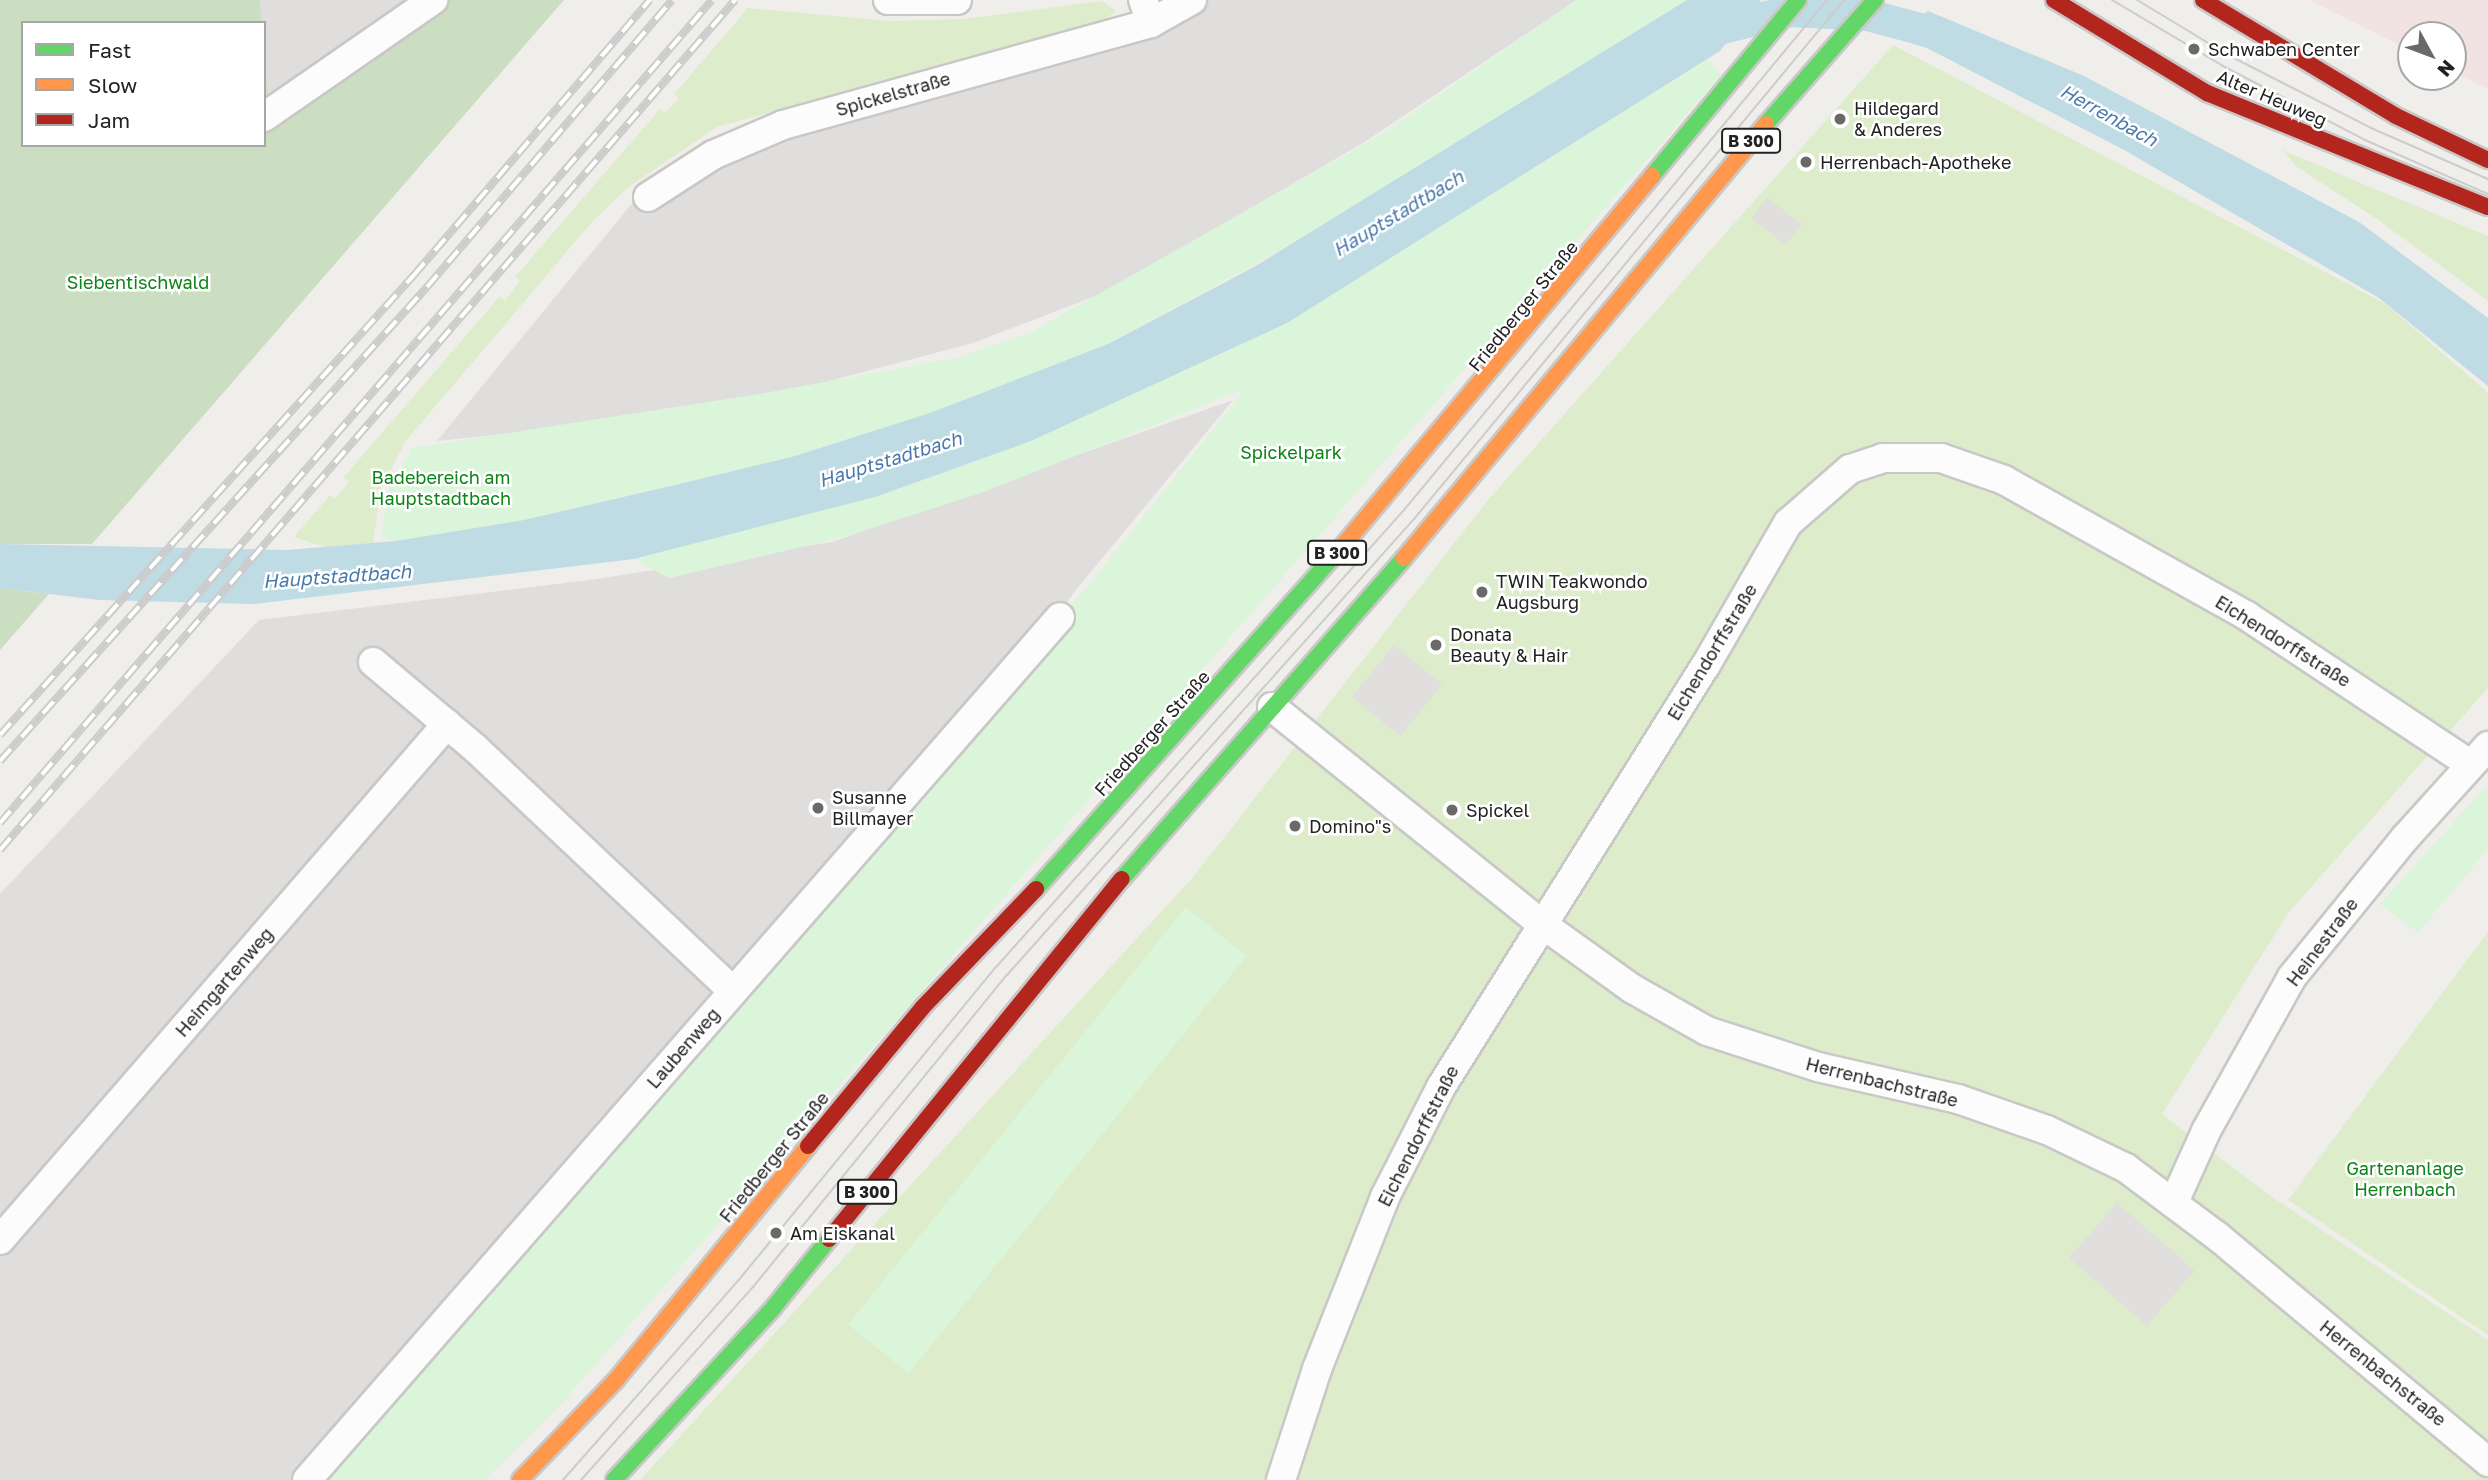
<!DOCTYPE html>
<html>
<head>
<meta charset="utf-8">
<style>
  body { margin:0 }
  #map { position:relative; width:2488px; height:1480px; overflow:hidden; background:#f0eeeb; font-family:"Golos Text",sans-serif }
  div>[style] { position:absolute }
  .residential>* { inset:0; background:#dfdedc }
  .commercial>* { inset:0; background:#f1e3e1 }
  .grass>* { inset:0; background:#ddeccb }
  .forest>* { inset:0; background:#cbdec1 }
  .park>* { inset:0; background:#daf5da; transform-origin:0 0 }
  .parking>* { inset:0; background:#e0dfde; transform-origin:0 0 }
  .water>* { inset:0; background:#bfdbe3 }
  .canal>* { height:32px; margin:-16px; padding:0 16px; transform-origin:16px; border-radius:16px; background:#bfdbe3 }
  .roads { filter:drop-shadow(2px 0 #c9c8c7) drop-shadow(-2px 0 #c9c8c7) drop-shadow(0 2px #c9c8c7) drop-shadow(0 -2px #c9c8c7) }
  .street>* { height:28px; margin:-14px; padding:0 14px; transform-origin:14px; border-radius:14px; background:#fdfcfc }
  .fast>* { height:16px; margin:-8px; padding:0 8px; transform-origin:8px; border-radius:8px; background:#63d668 }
  .slow>* { height:16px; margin:-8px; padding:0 8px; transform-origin:8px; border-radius:8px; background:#ff974d }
  .jam>* { height:16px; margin:-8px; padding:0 8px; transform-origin:8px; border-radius:8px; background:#b3261e }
  .tram>* { height:2px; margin:-1px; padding:0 1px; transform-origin:1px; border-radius:1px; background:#ccc }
  .rail>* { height:8px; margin-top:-4px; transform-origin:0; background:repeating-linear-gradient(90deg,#fff 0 16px,#ccc 0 32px); box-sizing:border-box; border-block:2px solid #ccc }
  .dots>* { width:19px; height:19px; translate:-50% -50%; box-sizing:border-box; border:4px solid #fff; border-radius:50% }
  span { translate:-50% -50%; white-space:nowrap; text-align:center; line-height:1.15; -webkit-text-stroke:5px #fff; paint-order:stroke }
  .shield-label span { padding:2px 5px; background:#fff; border:2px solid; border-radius:5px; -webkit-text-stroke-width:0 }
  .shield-label { font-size:16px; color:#222; font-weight:700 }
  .poi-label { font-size:18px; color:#222 }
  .left { translate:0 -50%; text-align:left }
  .street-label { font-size:18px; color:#222 }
  .park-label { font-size:18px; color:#0c8416 }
  .water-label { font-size:19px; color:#4a7aab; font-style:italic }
  .legend { position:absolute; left:21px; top:21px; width:245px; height:126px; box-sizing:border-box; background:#fff; border:2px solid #a7a7a7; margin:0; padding:9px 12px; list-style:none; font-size:21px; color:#222 }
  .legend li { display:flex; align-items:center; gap:14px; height:35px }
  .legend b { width:35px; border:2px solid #a7a7a7 }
  .north { position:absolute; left:2397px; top:21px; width:70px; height:70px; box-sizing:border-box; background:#fff; border:2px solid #a7a7a7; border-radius:50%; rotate:131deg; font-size:19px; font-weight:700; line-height:28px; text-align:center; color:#222 }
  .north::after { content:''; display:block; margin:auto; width:24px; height:32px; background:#6a6968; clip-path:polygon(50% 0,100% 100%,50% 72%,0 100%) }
</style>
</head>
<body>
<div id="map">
  <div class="residential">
    <i style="clip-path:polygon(260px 0,433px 0,270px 113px)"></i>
    <i style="clip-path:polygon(1166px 0,1577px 0,1363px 143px,1106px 292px,973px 343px,769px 397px,683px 415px,437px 441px,638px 196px,728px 153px,1176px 25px)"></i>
    <i style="clip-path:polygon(1233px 400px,1076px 590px,408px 1480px,0 1480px,0 894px,259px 620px,590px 580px,832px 542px)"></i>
  </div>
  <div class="commercial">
    <i style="clip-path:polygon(2309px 0,2488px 0,2488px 89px,2453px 72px,2453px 35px,2411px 35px,2411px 51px)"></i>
  </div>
  <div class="grass">
    <i style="clip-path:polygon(1102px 1px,1116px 11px,1100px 23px,717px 127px,627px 188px,592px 222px,405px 442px,381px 488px,373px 543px,325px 547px,294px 537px,330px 495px,335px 499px,349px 482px,344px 477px,499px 297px,505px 300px,520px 281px,515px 277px,660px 109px,665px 113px,679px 98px,674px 94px,748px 8px,889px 21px,964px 19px)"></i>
    <i style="clip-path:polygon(1893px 45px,2386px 304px,2488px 393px,2488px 688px,2289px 912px,2162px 1114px,2275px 1199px,2488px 1340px,2488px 1480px,640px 1480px,1194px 876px,1488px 500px)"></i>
    <i style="clip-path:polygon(2282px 150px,2488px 236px,2488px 301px,2377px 219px,2297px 167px)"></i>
    <i style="clip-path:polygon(2488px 932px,2488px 1335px,2288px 1200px)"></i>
  </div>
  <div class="forest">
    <i style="clip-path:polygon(0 0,260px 0,262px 23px,23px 23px,23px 145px,264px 145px,264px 48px,270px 112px,433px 0,564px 0,92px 544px,0 544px)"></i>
    <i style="clip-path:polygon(0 588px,49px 594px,0 650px)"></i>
  </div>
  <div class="park">
    <i style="clip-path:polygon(1576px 0,1687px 0,1290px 245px,1108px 344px,930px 413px,795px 456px,524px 520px,396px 541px,381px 536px,389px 490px,412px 448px,765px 393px,960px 357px,1031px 332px,1386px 132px)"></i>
    <i style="clip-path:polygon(1708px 59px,1721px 75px,563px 1402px,484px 1480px,316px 1480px,733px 991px,1097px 575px,1245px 389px,981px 493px,844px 537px,669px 578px,634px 559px,875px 497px,1031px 441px,1287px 323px)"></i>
    <i style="clip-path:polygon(2488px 784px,2488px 849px,2418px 933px,2380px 904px)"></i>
    <i style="left:1186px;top:907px;width:78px;height:537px;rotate:39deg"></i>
  </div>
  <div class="parking">
    <i style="left:1767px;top:198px;width:43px;height:26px;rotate:37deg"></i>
    <i style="left:1394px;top:645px;width:62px;height:67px;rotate:39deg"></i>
    <i style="left:2117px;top:1203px;width:103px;height:73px;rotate:41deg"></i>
  </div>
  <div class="water">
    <i style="clip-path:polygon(1687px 0,1761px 0,1720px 51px,1287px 323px,1031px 441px,875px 497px,634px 559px,253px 604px,99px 600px,0 588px,0 544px,287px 550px,396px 541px,524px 520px,679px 484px,795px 456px,930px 413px,1108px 344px,1254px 267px)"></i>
    <i style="clip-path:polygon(1928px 11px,2084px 76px,2359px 222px,2488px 318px,2488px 386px,2379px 298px,2126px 151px,1927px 48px,1891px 36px)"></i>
  </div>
  <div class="canal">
    <i style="left:1703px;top:33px;width:91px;rotate:-14deg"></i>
    <i style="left:1791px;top:11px;width:77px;rotate:3deg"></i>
    <i style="left:1868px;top:15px;width:81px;rotate:15.1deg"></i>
  </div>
  <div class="roads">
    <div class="street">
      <i style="left:888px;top:0;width:69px"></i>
      <i style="left:1151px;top:23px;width:47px;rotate:-29.3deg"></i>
      <i style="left:264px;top:117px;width:206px;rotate:-34.7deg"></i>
      <i style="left:648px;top:197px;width:77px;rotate:-32.9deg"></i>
      <i style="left:713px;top:155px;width:76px;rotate:-23.2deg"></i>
      <i style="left:783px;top:125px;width:382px;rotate:-15.5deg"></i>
      <i style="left:1151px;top:23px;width:24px;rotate:-109deg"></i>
      <i style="left:373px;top:662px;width:133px;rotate:40.1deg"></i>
      <i style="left:475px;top:748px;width:354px;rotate:43.3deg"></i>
      <i style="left:1272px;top:707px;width:346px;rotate:38.8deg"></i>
      <i style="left:1542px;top:924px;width:110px;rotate:35.7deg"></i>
      <i style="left:1631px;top:988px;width:87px;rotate:29.5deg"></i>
      <i style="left:1707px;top:1031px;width:117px;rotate:18deg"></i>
      <i style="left:1818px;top:1067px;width:144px;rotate:12.9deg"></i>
      <i style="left:1958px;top:1099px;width:94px;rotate:19.2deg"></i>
      <i style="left:2047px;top:1130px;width:88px;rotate:25.7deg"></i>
      <i style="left:2126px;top:1168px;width:114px;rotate:36.8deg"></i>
      <i style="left:2217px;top:1236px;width:353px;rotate:39.8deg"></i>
      <i style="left:2174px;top:1202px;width:78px;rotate:-65.7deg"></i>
      <i style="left:2206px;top:1131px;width:176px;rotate:-60.8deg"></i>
      <i style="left:2292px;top:977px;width:179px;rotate:-50.9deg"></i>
      <i style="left:2405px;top:838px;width:124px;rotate:-47.9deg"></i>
      <i style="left:0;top:1240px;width:683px;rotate:-49.1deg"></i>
      <i style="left:307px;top:1480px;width:1145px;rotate:-48.89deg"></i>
      <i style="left:1281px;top:1480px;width:117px;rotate:-72deg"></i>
      <i style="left:1317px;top:1369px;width:185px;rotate:-68.4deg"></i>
      <i style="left:1385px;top:1197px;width:123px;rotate:-63deg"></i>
      <i style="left:1441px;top:1087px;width:498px;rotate:-57.9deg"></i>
      <i style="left:1706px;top:665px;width:164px;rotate:-60deg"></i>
      <i style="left:1788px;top:523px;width:82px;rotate:-41.1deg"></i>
      <i style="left:1850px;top:469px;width:35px;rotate:-18deg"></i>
      <i style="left:1883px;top:458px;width:58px"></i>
      <i style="left:1941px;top:458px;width:67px;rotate:19.2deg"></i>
      <i style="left:2004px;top:480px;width:278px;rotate:29.2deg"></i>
      <i style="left:2247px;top:616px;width:268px;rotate:33.6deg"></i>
    </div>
    <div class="fast">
      <i style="left:1766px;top:124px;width:165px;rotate:-48.7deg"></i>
      <i style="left:1652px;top:176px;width:229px;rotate:-50.3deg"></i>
      <i style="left:1122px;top:879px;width:427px;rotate:-48.7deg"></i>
      <i style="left:1036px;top:889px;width:450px;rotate:-48.2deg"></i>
      <i style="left:614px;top:1480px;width:234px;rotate:-47.2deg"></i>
      <i style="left:773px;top:1308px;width:89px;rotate:-50.9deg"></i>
    </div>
    <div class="slow">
      <i style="left:1336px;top:554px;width:493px;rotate:-50.1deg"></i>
      <i style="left:1404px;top:558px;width:565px;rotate:-50.17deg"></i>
      <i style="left:520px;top:1480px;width:139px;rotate:-46.2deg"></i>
      <i style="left:616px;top:1380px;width:303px;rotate:-50.6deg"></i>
    </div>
    <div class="jam">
      <i style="left:2054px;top:0;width:179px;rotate:31.3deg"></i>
      <i style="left:2207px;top:93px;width:303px;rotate:22.1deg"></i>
      <i style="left:2203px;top:0;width:225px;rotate:31deg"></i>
      <i style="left:2396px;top:116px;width:102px;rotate:25.6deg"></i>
      <i style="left:808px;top:1146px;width:179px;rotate:-50.4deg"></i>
      <i style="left:922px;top:1008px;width:165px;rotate:-46.2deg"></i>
      <i style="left:829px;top:1239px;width:464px;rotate:-50.9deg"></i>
    </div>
  </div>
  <div class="tram">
    <i style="left:2112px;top:0;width:129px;rotate:30.7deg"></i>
    <i style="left:2223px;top:66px;width:160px;rotate:27.5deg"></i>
    <i style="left:2365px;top:140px;width:134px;rotate:23.7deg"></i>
    <i style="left:2137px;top:0;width:106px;rotate:31.1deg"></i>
    <i style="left:2228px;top:55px;width:161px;rotate:27deg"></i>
    <i style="left:2371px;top:128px;width:128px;rotate:23.6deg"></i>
    <i style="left:563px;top:1480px;width:271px;rotate:-48.7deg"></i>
    <i style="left:742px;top:1276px;width:401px;rotate:-50.6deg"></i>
    <i style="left:997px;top:966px;width:611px;rotate:-48.25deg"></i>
    <i style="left:1404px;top:510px;width:663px;rotate:-50.33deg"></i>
    <i style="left:581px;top:1480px;width:259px;rotate:-48.3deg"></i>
    <i style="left:753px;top:1287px;width:402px;rotate:-50.9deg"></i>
    <i style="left:1007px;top:975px;width:611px;rotate:-48.25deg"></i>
    <i style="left:1414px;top:519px;width:674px;rotate:-50.36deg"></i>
  </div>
  <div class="rail">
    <i style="left:0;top:735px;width:619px;rotate:-48.01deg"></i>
    <i style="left:414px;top:275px;width:362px;rotate:-49.4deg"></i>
    <i style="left:0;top:761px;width:638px;rotate:-47.99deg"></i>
    <i style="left:427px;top:287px;width:377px;rotate:-49.5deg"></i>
    <i style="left:0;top:823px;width:1088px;rotate:-49.14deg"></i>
    <i style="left:0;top:850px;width:1124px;rotate:-49.15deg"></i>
  </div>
  <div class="dots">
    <i style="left:2194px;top:49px;background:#6a6968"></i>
    <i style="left:1840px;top:119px;background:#6a6968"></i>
    <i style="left:1806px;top:162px;background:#6a6968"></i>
    <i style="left:1482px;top:592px;background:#6a6968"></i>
    <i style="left:1436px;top:645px;background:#6a6968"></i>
    <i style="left:818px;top:808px;background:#6a6968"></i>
    <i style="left:1452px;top:810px;background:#6a6968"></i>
    <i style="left:1295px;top:826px;background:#6a6968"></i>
    <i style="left:776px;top:1233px;background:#6a6968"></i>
  </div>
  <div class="shield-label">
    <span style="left:1751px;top:141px">B 300</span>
    <span style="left:1337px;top:553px">B 300</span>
    <span style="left:867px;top:1192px">B 300</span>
  </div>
  <div class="poi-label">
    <span class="left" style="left:2208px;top:49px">Schwaben Center</span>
    <span class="left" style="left:1854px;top:119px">Hildegard<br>&amp; Anderes</span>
    <span class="left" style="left:1820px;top:162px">Herrenbach-Apotheke</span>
    <span class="left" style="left:1496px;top:592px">TWIN Teakwondo<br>Augsburg</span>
    <span class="left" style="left:1450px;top:645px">Donata<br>Beauty &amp; Hair</span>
    <span class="left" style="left:832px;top:808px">Susanne<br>Billmayer</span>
    <span class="left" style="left:1466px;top:810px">Spickel</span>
    <span class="left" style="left:1309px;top:826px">Domino"s</span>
    <span class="left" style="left:790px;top:1233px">Am Eiskanal</span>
  </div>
  <div class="street-label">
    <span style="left:893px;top:94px;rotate:-16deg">Spickelstraße</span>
    <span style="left:2272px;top:98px;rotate:23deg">Alter Heuweg</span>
    <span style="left:1523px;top:306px;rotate:-51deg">Friedberger Straße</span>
    <span style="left:2283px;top:641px;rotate:32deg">Eichendorffstraße</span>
    <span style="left:1712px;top:652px;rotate:-59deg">Eichendorffstraße</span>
    <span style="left:1152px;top:733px;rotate:-48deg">Friedberger Straße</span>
    <span style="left:2322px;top:942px;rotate:-53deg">Heinestraße</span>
    <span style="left:224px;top:982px;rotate:-49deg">Heimgartenweg</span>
    <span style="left:683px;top:1048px;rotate:-49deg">Laubenweg</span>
    <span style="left:1882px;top:1082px;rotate:14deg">Herrenbachstraße</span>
    <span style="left:1418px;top:1136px;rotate:-63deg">Eichendorffstraße</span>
    <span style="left:774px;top:1157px;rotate:-51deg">Friedberger Straße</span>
    <span style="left:2383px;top:1373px;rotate:39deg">Herrenbachstraße</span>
  </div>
  <div class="park-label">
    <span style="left:138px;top:282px">Siebentischwald</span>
    <span style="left:1291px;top:452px">Spickelpark</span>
    <span style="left:441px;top:488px">Badebereich am<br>Hauptstadtbach</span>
    <span style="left:2405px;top:1179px">Gartenanlage<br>Herrenbach</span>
  </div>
  <div class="water-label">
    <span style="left:2109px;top:115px;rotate:29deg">Herrenbach</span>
    <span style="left:1398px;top:213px;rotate:-31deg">Hauptstadtbach</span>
    <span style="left:890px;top:459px;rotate:-17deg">Hauptstadtbach</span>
    <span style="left:337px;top:576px;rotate:-4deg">Hauptstadtbach</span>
  </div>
  <ul class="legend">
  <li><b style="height:9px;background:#63d668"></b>Fast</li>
  <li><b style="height:9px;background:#ff974d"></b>Slow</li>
  <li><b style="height:9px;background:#b3261e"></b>Jam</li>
  </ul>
  <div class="north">N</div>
</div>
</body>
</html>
